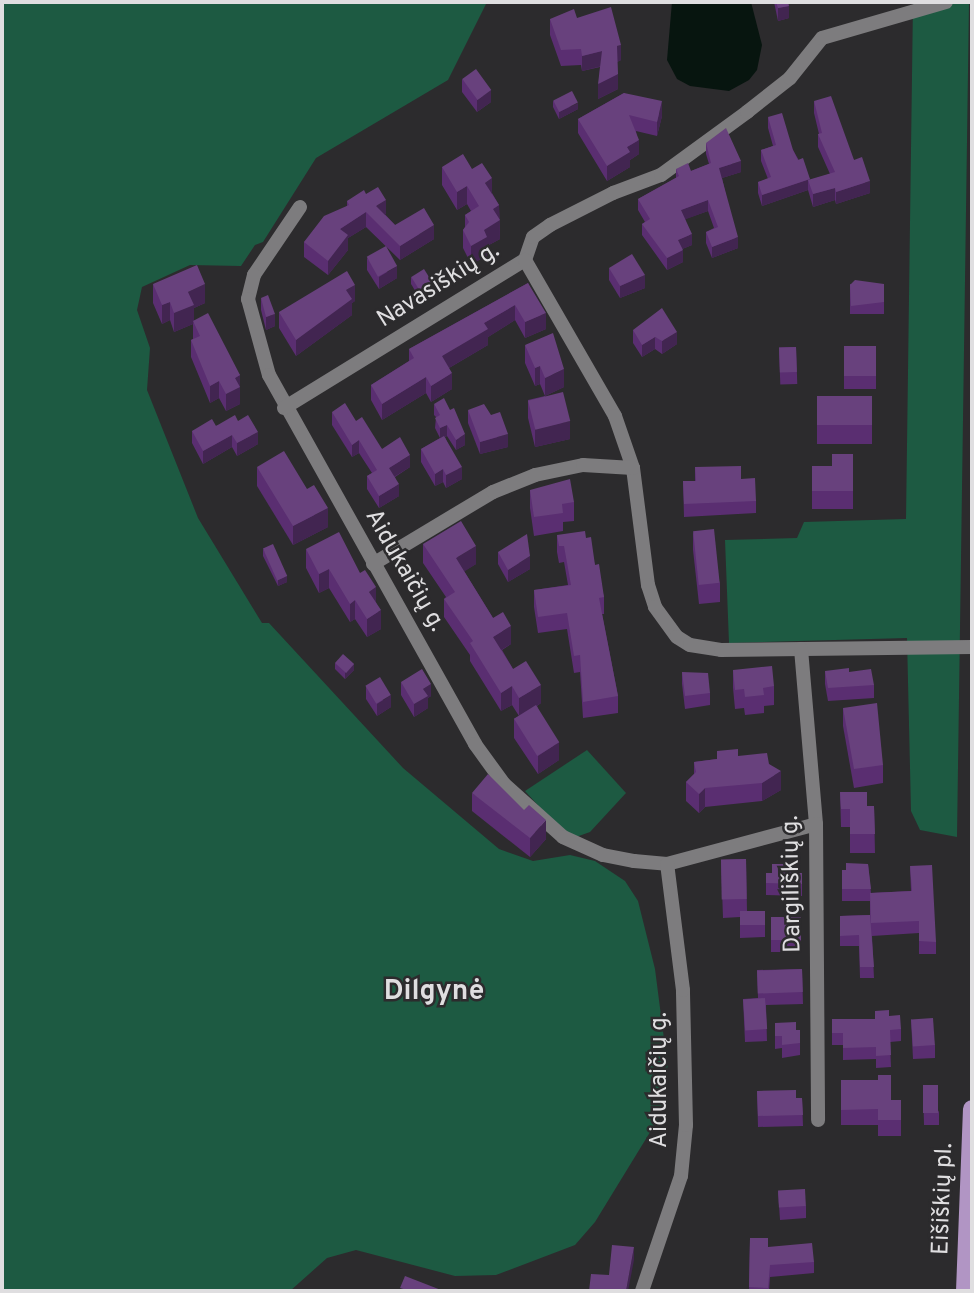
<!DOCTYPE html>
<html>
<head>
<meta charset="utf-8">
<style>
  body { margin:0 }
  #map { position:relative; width:974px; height:1293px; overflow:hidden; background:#2c2b2d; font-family:Overpass,sans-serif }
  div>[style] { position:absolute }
  .green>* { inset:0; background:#1d5a42 }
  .water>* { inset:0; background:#07150f }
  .minor>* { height:14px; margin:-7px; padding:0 7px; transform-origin:7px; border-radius:7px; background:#7d7c7e }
  .primary>* { height:18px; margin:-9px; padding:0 9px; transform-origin:9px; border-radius:9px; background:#b195c4 }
  .wall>* { inset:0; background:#5a2e71; transform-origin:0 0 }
  .shaded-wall>* { inset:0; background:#422551 }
  .building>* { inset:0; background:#68417d; transform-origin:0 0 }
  span { translate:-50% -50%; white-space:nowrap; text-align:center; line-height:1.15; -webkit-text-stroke:5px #2c2b2d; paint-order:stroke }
  .street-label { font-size:24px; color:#dfdee0 }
  .quarter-label { font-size:28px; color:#dfdee0; font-weight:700 }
  .frame { position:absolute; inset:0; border:4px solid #dfdee0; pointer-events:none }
</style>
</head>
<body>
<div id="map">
  <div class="green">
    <i style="clip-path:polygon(2px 2px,487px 2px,448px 80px,316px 158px,263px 242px,255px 245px,241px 266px,190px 265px,142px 287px,137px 310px,150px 348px,147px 390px,198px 518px,262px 623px,269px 623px,403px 768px,499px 849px,533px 861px,570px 855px,595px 861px,625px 881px,638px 901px,655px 969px,668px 1070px,663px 1111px,595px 1222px,575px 1245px,496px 1275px,455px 1276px,356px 1250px,327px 1258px,290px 1291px,2px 1291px)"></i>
    <i style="clip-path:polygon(913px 2px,969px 2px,957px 837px,920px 830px,911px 811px,907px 638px,729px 643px,725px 540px,797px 538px,804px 522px,906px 519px)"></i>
    <i style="clip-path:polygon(587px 750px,626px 793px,590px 832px,576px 837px,555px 824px,525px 791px)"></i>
  </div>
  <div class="water">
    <i style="clip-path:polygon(672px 2px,751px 2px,762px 45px,757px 70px,749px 80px,729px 91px,690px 86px,677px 79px,667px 60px)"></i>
  </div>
  <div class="minor">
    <i style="left:300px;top:207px;width:82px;rotate:124.1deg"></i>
    <i style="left:254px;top:275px;width:25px;rotate:104deg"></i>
    <i style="left:248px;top:299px;width:79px;rotate:74.6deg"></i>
    <i style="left:269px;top:375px;width:423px;rotate:60.8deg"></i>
    <i style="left:475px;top:744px;width:49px;rotate:54.1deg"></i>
    <i style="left:504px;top:784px;width:79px;rotate:41.9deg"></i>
    <i style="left:563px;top:837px;width:44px;rotate:24.2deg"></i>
    <i style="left:603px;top:855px;width:32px;rotate:11deg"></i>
    <i style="left:634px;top:861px;width:33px;rotate:5deg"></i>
    <i style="left:667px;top:864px;width:154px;rotate:-15deg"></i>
    <i style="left:525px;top:260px;width:24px;rotate:-71deg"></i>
    <i style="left:533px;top:237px;width:21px;rotate:-35deg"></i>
    <i style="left:550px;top:225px;width:71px;rotate:-26.9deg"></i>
    <i style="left:613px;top:193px;width:51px;rotate:-20.6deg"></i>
    <i style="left:661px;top:175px;width:107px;rotate:-36.2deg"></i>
    <i style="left:747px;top:112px;width:55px;rotate:-38.3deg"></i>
    <i style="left:790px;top:78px;width:51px;rotate:-51.3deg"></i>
    <i style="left:822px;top:38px;width:129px;rotate:-16.2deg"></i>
    <i style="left:284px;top:408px;width:283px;rotate:-31.6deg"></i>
    <i style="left:525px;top:260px;width:180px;rotate:60deg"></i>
    <i style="left:615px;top:416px;width:55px;rotate:70.9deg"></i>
    <i style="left:633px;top:468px;width:118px;rotate:82.7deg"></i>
    <i style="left:648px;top:585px;width:23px;rotate:72deg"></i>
    <i style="left:655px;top:607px;width:37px;rotate:54deg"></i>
    <i style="left:677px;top:637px;width:15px;rotate:32deg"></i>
    <i style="left:690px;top:645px;width:31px;rotate:9deg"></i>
    <i style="left:721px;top:650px;width:251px;rotate:-0.7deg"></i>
    <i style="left:373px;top:564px;width:140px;rotate:-31deg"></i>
    <i style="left:493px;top:492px;width:45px;rotate:-22deg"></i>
    <i style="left:535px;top:475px;width:49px;rotate:-11.8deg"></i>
    <i style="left:583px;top:465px;width:50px;rotate:3.4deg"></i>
    <i style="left:801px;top:649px;width:176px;rotate:85.1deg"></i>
    <i style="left:816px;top:824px;width:296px;rotate:89.6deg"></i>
    <i style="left:642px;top:1291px;width:121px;rotate:-71.3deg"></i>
    <i style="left:681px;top:1176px;width:51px;rotate:-84.4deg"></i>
    <i style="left:686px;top:1125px;width:135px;rotate:-91.3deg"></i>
    <i style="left:683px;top:990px;width:127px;rotate:-97.2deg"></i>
  </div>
  <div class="primary">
    <i style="left:965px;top:1291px;width:182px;rotate:-87.8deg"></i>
  </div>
  <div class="wall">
    <i style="clip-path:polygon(774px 2px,788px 2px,789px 18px,778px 21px)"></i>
    <i style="clip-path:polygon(577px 18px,621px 60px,617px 62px,618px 89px,598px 99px,600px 67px,582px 71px,581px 65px,561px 66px,550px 35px,550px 19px)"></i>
    <i style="clip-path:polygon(462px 79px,491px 102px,477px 112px,462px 92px)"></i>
    <i style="clip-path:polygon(624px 93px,662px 116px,657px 136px,636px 131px,639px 154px,630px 160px,630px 167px,607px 181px,578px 133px,578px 119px)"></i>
    <i style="clip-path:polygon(553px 101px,578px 109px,559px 119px,553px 107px)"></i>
    <i style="clip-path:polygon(814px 101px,854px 160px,870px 193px,836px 204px,835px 200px,813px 207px,808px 190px,762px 206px,758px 193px,758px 182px,768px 179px,761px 161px,761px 150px,773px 146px,768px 128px,768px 117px,793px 150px,810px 180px,830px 174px,818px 147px,818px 134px,819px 134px,814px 113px)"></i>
    <i style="clip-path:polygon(706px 143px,741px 172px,722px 178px,738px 248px,712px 258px,706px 243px,706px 232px,714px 228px,708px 211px,685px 219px,692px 245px,682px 249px,683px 262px,667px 270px,642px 235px,642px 224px,645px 222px,638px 210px,638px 199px,676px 178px,676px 169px,691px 171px,709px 164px,706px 154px)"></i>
    <i style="clip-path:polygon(442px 167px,472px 169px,492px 193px,499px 205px,500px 239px,487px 246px,487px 256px,471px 264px,463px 248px,463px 230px,465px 227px,465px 215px,471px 211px,467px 204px,457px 210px,442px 185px)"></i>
    <i style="clip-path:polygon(366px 194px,395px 225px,434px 239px,400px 260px,366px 227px,348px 238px,348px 250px,328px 275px,304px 257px,304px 242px,347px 206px,347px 201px)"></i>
    <i style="clip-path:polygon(367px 258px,397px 278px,379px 289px,367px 270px)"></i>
    <i style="clip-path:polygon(609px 268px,645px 288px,620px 298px,609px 280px)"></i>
    <i style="clip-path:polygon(411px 277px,432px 288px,419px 297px,411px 284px)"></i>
    <i style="clip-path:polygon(528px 283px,546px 329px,525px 338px,515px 320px,488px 337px,488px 345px,449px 368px,452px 389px,431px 402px,426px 393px,382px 420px,371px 400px,371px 385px,409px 361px,409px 349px)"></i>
    <i style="clip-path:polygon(153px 284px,205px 303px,194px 308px,194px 320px,240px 375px,240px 404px,226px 411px,219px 398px,210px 403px,191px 357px,191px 340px,193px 339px,193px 324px,174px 332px,170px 320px,162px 324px,153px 303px)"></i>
    <i style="left:884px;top:284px;width:30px;height:34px;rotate:90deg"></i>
    <i style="clip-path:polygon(261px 298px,275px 326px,266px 330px,261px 310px)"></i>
    <i style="clip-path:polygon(355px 301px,352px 303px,352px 315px,296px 356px,279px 328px,279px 312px)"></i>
    <i style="clip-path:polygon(633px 330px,677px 344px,662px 354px,655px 349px,642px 357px,633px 343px)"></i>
    <i style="clip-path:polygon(525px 345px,564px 387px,545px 396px,570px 439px,535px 447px,528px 418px,528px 400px,545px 396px,540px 384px,535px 386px,525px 363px)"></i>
    <i style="left:844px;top:346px;width:32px;height:43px"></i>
    <i style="left:796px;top:347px;width:37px;height:17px;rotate:88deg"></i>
    <i style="left:872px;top:396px;width:48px;height:55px;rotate:90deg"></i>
    <i style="clip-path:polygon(434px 404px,465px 445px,456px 450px,447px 436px,445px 437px,462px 479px,446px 488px,443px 482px,435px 486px,421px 462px,421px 449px,440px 438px,435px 428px,436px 417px,434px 415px)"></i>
    <i style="clip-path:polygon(468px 410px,508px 447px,480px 454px,468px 423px)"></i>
    <i style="clip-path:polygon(332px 412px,356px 421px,382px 449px,410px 467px,395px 477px,399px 496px,379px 508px,367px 489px,367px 476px,372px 473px,359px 453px,352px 457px,332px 425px)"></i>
    <i style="clip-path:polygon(238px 421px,258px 444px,237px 456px,232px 447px,203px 464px,192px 443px,192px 431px)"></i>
    <i style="clip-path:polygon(853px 454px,853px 509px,812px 509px,812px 466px,832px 466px)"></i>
    <i style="clip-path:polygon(257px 467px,328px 527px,293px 545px,257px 486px)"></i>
    <i style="clip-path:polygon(695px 467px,741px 479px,756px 501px,756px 513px,684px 517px,683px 481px,695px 481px)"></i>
    <i style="clip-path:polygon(530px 490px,574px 502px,574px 521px,563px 522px,563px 531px,534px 536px,530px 508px)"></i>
    <i style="clip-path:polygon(693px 532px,720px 583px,720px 602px,699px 604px,693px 550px)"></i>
    <i style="clip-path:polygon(557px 535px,586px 538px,595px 565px,604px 597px,604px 614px,602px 614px,618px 696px,618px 713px,583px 718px,580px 672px,574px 673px,567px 629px,538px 633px,534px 607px,534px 590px,568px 585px,564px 562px,559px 563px,557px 552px)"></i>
    <i style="clip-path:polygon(423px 544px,476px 564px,464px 571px,493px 618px,511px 644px,502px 650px,513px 669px,541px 703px,537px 706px,559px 760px,538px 774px,514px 738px,514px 719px,519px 716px,512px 705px,501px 711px,470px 661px,470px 655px,444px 617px,444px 599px,446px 597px,423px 563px)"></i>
    <i style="clip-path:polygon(263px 549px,287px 582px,278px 586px,263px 556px)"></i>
    <i style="clip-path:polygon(306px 549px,376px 602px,381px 629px,367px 637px,355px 619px,350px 622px,329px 588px,319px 593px,306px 568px)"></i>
    <i style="clip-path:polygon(498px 552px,530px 569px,508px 582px,498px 564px)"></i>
    <i style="clip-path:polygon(335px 663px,354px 670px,345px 679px,335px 669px)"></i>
    <i style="clip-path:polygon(733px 670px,774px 686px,774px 705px,764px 706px,764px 713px,745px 715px,744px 708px,735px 709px,733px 688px)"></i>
    <i style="clip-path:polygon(825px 671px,849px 672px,874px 685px,874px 698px,828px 701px,825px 684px)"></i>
    <i style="clip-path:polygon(682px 672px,710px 693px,710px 705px,685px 709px,682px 684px)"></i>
    <i style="clip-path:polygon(401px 682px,431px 696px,428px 698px,428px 708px,414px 717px,401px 695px)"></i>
    <i style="clip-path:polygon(366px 686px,391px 707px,377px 716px,366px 699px)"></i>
    <i style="clip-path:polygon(843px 708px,883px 765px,883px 783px,854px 788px,843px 726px)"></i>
    <i style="clip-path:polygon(717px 751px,769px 764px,781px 790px,762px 801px,705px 807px,699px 813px,686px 801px,686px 782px,694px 774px,694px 762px,717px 759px)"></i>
    <i style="clip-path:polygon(840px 792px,867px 806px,874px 806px,875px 853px,850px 853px,850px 827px,841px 827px)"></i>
    <i style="clip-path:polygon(472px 793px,546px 839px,530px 857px,472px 811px)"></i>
    <i style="clip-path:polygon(746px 859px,747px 911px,765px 911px,765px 937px,740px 938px,740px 917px,723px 918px,721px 860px)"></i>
    <i style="clip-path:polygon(868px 864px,871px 893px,911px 891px,910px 866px,936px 942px,936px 954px,919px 954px,919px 933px,872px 936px,874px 978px,860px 978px,859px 946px,840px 946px,840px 916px,870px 915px,870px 901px,842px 901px,842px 870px,846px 870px)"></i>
    <i style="clip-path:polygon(772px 873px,802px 873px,802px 896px,766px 895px,766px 883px)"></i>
    <i style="left:771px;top:917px;width:30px;height:35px"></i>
    <i style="clip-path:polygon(802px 969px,803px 1004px,766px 1005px,767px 1041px,745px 1042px,743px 999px,758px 998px,757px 970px)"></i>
    <i style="clip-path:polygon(889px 1016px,901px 1029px,901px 1041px,890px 1042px,891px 1067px,876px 1068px,876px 1059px,843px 1060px,843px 1045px,832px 1045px,832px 1019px,875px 1019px)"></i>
    <i style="clip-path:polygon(911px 1019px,935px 1045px,935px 1058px,913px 1059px)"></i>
    <i style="clip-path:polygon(775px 1023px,796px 1030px,800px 1030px,800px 1055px,782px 1058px,782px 1048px,775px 1049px)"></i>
    <i style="clip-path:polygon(841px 1080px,891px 1100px,901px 1100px,901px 1136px,878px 1136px,878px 1125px,841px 1125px)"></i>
    <i style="clip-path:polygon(923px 1085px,939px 1112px,939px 1125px,924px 1125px)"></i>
    <i style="clip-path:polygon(757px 1091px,796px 1098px,802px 1098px,803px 1126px,758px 1127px)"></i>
    <i style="clip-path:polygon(778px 1191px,806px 1206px,806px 1218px,780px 1220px)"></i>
    <i style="clip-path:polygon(750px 1238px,768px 1247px,814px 1262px,814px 1273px,770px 1277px,769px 1291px,749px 1291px)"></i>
  </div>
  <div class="shaded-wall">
    <i style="clip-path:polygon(789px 6px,789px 18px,778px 21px,778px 8px)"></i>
    <i style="clip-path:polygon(621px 45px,621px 60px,617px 62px,617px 46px)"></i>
    <i style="clip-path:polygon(602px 51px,602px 66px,582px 71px,582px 56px)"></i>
    <i style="clip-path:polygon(618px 74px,618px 89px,598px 99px,598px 84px)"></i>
    <i style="clip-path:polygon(491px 90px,491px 102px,477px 112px,477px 100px)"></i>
    <i style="clip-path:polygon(662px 101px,662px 116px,657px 136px,657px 122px)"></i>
    <i style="clip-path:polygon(578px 103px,578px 109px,559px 119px,559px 112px)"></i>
    <i style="clip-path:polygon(639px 140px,639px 154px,630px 160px,630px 167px,607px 181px,607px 166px,627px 147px)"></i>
    <i style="clip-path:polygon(741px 161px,741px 172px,719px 179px,719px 168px)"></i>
    <i style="clip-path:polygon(492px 178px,492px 197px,485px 183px)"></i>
    <i style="clip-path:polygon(810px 179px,808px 180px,808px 190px,762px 206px,762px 195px)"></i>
    <i style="clip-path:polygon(870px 181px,870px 193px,836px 204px,836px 192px)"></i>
    <i style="clip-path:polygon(467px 186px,467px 204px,457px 210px,457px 192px)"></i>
    <i style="clip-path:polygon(835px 188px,835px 200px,813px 207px,813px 194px)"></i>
    <i style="clip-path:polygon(386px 200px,386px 214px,376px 221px,376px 206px)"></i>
    <i style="clip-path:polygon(708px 200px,708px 211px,681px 221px,681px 210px)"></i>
    <i style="clip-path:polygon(499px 205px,500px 239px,487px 246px,487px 256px,471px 264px,471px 246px,484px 230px,493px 209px)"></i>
    <i style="clip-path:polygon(366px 212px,366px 227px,348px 238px,348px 250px,328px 275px,328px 261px,340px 229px)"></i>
    <i style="clip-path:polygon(434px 225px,434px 239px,400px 260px,400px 246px)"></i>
    <i style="clip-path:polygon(692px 234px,692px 245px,678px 251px,678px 240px)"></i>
    <i style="clip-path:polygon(738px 237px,738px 248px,712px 258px,712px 247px)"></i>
    <i style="clip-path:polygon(683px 250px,683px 262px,667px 270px,667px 258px)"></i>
    <i style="clip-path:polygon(397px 266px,397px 278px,379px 289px,379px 277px)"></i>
    <i style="clip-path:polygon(645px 275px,645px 288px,620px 298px,620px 286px)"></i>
    <i style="clip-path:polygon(432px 282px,432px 288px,419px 297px,419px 290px)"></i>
    <i style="clip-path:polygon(205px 284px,205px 303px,194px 308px,194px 324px,193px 321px,193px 324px,174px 332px,174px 313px,188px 292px)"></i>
    <i style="clip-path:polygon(355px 285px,355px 301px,352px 303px,352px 315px,296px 356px,296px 340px,346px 290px)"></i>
    <i style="clip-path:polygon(170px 302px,170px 320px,162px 324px,162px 305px)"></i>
    <i style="clip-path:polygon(515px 305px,515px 320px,488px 337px,488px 345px,442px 372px,442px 356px,484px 323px)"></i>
    <i style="clip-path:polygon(546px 313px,546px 329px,525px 338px,525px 322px)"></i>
    <i style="clip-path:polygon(275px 314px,275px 326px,266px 330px,266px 317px)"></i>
    <i style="clip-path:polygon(677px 332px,677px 344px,662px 354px,662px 341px)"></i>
    <i style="clip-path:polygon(655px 337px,655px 349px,642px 357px,642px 345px)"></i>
    <i style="clip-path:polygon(540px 366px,540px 384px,535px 386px,535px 368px)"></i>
    <i style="clip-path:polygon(564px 369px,564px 387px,545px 396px,545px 378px)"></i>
    <i style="clip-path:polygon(452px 373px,452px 389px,431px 402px,431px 386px)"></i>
    <i style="clip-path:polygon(240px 375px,240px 404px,226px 411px,226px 394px,235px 378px)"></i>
    <i style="clip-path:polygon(426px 377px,426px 393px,382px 420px,382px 404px)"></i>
    <i style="clip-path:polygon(219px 381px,219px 398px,210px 403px,210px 386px)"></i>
    <i style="clip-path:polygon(570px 421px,570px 439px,535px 447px,535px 429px)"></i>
    <i style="clip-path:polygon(447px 425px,447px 436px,440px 439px,440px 428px)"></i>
    <i style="clip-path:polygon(258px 432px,258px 444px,237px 456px,237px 443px)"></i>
    <i style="clip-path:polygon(465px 434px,465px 445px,456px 450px,456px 440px)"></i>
    <i style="clip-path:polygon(508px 434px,508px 447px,480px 454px,480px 442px)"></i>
    <i style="clip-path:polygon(232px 435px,232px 447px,203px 464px,203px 451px)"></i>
    <i style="clip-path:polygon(359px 440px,359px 453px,352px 457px,352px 445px)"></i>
    <i style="clip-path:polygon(410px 455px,410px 467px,389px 480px,389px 468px)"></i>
    <i style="clip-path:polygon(462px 467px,462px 479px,446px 488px,446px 475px)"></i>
    <i style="clip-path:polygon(443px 469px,443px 482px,435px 486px,435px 474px)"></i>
    <i style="clip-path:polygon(399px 484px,399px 496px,379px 508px,379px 496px)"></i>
    <i style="clip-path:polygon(328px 508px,328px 527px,293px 545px,293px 526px)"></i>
    <i style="clip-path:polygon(476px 546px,476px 564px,456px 577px,456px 558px)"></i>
    <i style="clip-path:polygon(530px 556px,530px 569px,508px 582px,508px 570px)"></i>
    <i style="clip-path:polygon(329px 569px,329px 588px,319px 593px,319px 574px)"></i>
    <i style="clip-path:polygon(287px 576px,287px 582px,278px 586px,278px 580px)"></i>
    <i style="clip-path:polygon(376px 587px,376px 606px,369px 592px)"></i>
    <i style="clip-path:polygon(355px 600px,355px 619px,350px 622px,350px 604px)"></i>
    <i style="clip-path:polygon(381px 610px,381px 629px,367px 637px,367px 619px)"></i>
    <i style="clip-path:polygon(511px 626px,511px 644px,493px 655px,493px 637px)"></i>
    <i style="clip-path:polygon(354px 664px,354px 670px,345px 679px,345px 673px)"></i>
    <i style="clip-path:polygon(431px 684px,431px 696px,428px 698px,428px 708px,414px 717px,414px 704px,423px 689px)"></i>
    <i style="clip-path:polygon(541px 685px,541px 703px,519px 717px,519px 698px)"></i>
    <i style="clip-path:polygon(512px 686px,512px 705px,501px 711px,501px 693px)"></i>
    <i style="clip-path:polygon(391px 695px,391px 707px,377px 716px,377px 704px)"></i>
    <i style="clip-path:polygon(559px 742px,559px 760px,538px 774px,538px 756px)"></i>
    <i style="clip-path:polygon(781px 771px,781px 790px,762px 801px,762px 783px)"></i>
    <i style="clip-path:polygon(705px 788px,705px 807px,699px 813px,699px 794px)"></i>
    <i style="clip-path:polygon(546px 820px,546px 839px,530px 857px,530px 838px)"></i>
    <i style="clip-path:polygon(634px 1247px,634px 1260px,628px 1291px,626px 1291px)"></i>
  </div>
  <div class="building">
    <i style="clip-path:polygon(776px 2px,788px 2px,789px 6px,778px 8px)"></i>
    <i style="clip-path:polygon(611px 7px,621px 45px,617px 46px,618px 74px,598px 84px,602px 51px,582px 56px,581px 49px,561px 50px,550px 19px,574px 9px,577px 18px)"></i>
    <i style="left:476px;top:69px;width:26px;height:17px;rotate:54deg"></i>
    <i style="left:572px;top:91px;width:13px;height:21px;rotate:63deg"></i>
    <i style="clip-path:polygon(624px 93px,662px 101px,657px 122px,629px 115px,639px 140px,627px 147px,630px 152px,607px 166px,578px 119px)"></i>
    <i style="clip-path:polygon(831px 96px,854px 160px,862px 157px,870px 181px,836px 192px,835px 188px,813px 194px,808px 180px,835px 172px,818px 134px,822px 133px,814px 101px)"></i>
    <i style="clip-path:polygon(782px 113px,793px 150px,798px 160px,803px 158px,810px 179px,762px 195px,758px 182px,771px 177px,761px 150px,776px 145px,768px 117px)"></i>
    <i style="clip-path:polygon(726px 128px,741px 161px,719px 168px,738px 237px,712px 247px,706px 232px,718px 227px,708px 200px,681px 210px,692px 234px,678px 240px,683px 250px,667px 258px,642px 224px,650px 219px,638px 199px,679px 176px,676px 169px,688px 163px,691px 171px,711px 163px,706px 143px)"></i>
    <i style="clip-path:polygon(463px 154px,472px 169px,482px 163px,492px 178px,485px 183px,499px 205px,493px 209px,500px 220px,484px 230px,487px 237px,471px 246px,463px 230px,469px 222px,465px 215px,479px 206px,467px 186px,457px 192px,442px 167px)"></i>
    <i style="clip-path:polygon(378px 187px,386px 200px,376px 206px,395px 225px,424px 208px,434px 225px,400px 246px,366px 212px,340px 229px,348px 235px,328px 261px,304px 242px,324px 216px,349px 205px,347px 201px,364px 190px,366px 194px)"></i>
    <i style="left:386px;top:246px;width:23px;height:22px;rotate:61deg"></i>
    <i style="clip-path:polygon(632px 254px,645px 275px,620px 286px,609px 268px)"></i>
    <i style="clip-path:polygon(197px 265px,205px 284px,188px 292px,194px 305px,174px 313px,170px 302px,162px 305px,153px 284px)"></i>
    <i style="left:424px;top:269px;width:15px;height:15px;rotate:58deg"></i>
    <i style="clip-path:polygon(347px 271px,355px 285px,346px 290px,352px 299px,296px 340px,279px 312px)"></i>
    <i style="clip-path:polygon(855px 280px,884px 284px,884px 302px,851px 306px,850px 285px)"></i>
    <i style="clip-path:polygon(528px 283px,546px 313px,525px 322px,515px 305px,484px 323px,488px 329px,442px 356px,452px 373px,431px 386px,426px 377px,382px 404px,371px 385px,414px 358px,409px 349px)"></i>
    <i style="clip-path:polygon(268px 295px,275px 314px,266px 317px,261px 298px)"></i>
    <i style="clip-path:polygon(662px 308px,677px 332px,662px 341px,655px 337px,642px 345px,633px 330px)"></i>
    <i style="clip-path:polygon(208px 313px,240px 375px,235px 378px,240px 387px,226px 394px,219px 381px,210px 386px,191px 340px,200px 336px,193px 321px)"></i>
    <i style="clip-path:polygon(553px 333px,564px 369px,545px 378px,540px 366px,535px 368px,525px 345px)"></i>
    <i style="left:844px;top:346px;width:32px;height:30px"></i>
    <i style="left:796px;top:347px;width:25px;height:17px;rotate:88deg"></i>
    <i style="left:563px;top:392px;width:30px;height:36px;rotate:76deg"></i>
    <i style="left:872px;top:396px;width:29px;height:55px;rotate:90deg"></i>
    <i style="clip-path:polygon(444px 398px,450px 410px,454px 408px,465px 434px,456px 440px,447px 425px,440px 428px,435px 418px,440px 415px,434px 404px)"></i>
    <i style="clip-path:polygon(345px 403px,356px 421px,362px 417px,382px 449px,400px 437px,410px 455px,389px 468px,399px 484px,379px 496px,367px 476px,377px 470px,359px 440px,352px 445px,332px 412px)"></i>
    <i style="clip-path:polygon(484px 404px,491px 415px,500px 412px,508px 434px,480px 442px,468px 410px)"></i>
    <i style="clip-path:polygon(235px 415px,238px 421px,248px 415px,258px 432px,237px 443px,232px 435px,203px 451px,192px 431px,212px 419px,216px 426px)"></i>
    <i style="clip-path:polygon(444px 436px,462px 467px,446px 475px,443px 469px,435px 474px,421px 449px)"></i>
    <i style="clip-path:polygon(284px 451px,307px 489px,314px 485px,328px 508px,293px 526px,257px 467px)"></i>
    <i style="clip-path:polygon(832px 454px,853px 454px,853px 491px,812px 491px,812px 466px,832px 466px)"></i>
    <i style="clip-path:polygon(741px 466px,741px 479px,755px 478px,756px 501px,684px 504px,683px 481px,696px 481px,695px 467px)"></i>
    <i style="clip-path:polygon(570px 479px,574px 502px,562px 504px,563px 513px,534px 517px,530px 490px)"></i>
    <i style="clip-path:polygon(461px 521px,476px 546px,456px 558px,493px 618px,503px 612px,511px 626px,493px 637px,513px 669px,526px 661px,541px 685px,519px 698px,512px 686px,501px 693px,470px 643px,473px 641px,444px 599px,455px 592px,423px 544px)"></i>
    <i style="left:714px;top:529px;width:54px;height:21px;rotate:84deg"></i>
    <i style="clip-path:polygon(585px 531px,586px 538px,591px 537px,595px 565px,599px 564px,604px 597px,599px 598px,618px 696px,583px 702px,580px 655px,574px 656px,567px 613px,538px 617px,534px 590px,571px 585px,564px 546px,559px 546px,557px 535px)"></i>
    <i style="clip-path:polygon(339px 532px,360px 573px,365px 570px,376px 587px,369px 592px,381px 610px,367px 619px,355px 600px,350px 604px,329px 569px,319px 574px,306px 549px)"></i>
    <i style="clip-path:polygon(527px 534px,530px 556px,508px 570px,498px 552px)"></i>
    <i style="left:273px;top:544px;width:35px;height:11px;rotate:66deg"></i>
    <i style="left:343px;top:654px;width:15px;height:12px;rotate:42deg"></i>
    <i style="clip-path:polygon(772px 666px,774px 686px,763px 688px,764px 695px,745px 697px,744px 689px,735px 690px,733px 670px)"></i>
    <i style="clip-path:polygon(849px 668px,849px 672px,871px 669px,874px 685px,828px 688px,825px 671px)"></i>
    <i style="clip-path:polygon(422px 669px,431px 684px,423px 689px,428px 696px,414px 704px,401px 682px)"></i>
    <i style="clip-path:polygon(682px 672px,708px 673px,710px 693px,685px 696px)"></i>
    <i style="left:380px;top:677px;width:21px;height:17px;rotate:59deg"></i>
    <i style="clip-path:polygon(877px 703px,883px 765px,854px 769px,843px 708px)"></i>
    <i style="left:536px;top:705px;width:44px;height:26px;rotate:58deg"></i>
    <i style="clip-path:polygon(738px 749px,738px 756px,767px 753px,769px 764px,781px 771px,762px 783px,705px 788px,699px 794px,686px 782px,696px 772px,694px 762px,717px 759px,717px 751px)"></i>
    <i style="clip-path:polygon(488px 774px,524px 810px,529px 805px,546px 820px,530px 838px,472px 793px)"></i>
    <i style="clip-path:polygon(840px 792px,867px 792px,867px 806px,874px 806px,875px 834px,850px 834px,850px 809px,841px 809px)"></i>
    <i style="left:746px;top:859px;width:40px;height:25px;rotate:89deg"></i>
    <i style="clip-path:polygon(846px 863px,868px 864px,871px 889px,842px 889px,842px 870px,846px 870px)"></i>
    <i style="clip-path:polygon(772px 864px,795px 864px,795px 873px,802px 873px,802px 884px,766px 883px,766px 873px,772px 873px)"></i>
    <i style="clip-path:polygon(932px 865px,936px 942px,919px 941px,919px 921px,871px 923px,870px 893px,912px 891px,910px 866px)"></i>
    <i style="left:765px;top:911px;width:14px;height:25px;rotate:90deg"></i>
    <i style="clip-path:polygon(870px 915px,874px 967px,860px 967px,859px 935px,840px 936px,840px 916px)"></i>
    <i style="left:771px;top:917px;width:30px;height:23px"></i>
    <i style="left:802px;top:969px;width:23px;height:45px;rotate:88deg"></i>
    <i style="left:765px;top:998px;width:31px;height:22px;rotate:86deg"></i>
    <i style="clip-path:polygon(889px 1010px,889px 1016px,900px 1015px,901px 1029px,890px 1030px,891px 1055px,876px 1056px,876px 1047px,843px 1048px,843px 1033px,832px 1033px,832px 1019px,875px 1019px,875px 1011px)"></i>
    <i style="left:933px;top:1018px;width:27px;height:22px;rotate:86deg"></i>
    <i style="clip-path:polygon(796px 1022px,796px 1030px,800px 1030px,800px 1043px,782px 1045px,782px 1036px,775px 1036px,775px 1023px)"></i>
    <i style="clip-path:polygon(878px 1075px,891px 1075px,891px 1100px,901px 1100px,901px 1120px,878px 1120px,878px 1109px,841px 1110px,841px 1080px,878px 1080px)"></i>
    <i style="left:923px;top:1085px;width:15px;height:28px"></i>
    <i style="clip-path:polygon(796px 1090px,796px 1098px,802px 1098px,803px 1115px,758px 1116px,757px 1091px)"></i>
    <i style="left:805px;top:1189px;width:17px;height:27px;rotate:87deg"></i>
    <i style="clip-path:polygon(750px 1238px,768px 1238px,768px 1247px,812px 1243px,814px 1262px,770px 1265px,768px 1288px,749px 1287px)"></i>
    <i style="clip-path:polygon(612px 1245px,634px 1247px,626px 1291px,589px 1291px,591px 1274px,609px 1275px)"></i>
    <i style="clip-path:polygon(405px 1276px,441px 1290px,440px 1291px,410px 1291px,400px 1288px)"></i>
  </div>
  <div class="street-label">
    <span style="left:439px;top:286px;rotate:-32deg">Navasiškių g.</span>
    <span style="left:404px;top:571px;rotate:60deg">Aidukaičių g.</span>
    <span style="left:793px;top:884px;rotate:-91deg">Dargiliškių g.</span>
    <span style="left:661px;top:1080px;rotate:-90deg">Aidukaičių g.</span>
    <span style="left:944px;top:1199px;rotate:-88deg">Eišiškių pl.</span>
  </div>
  <div class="quarter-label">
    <span style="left:434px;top:992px">Dilgynė</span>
  </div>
  <div class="frame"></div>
</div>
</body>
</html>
